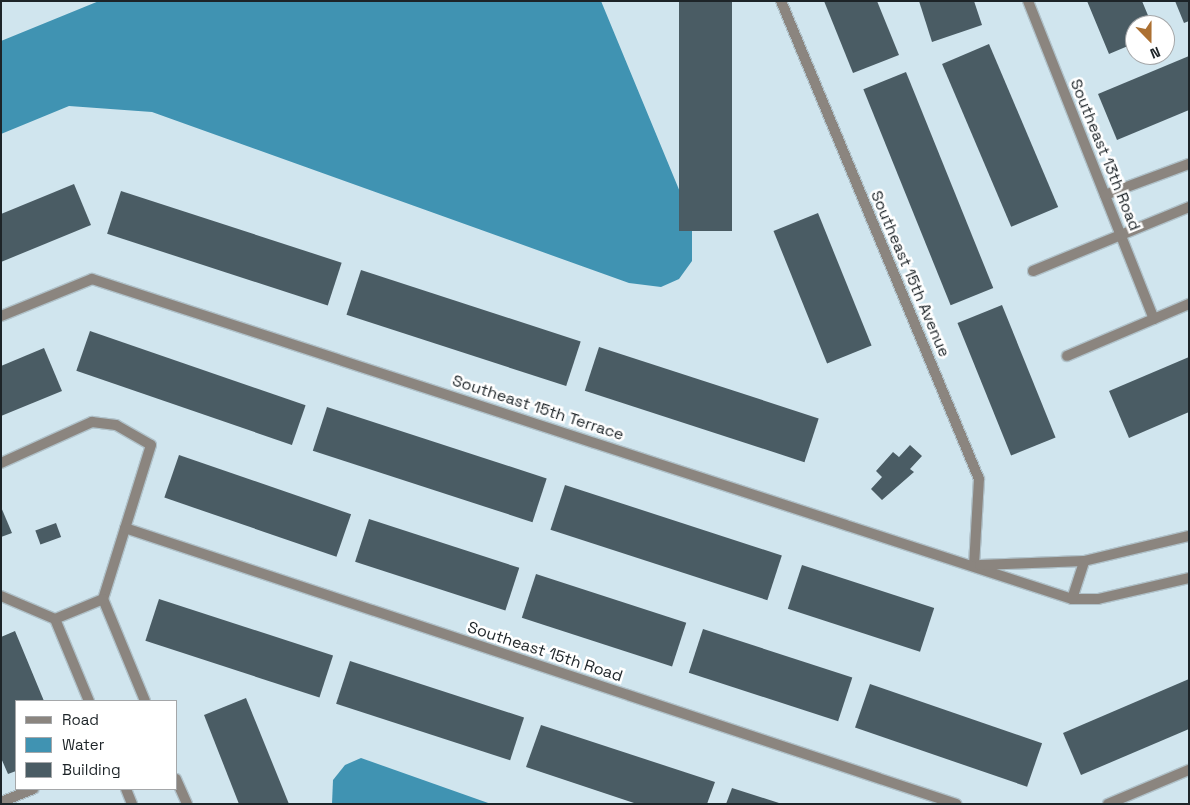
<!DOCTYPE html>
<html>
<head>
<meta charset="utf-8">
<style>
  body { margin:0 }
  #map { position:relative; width:1190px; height:805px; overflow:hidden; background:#d0e5ee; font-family:"Space Grotesk",sans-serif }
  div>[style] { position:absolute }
  .water>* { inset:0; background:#4093b2 }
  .building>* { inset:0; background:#4a5c64; transform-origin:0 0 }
  .roads { filter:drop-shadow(1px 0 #b0c2ca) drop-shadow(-1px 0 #b0c2ca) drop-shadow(0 1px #b0c2ca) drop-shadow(0 -1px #b0c2ca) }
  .minor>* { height:10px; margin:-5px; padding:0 5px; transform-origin:5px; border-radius:5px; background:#8b857f }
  span { translate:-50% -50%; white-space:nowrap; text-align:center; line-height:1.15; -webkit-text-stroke:5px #fff; paint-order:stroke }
  .street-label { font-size:16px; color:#1d2428 }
  .frame { position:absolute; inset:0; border:2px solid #1d2428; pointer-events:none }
  .legend { position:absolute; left:15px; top:700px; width:162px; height:90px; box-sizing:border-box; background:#fff; border:1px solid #a5a7a9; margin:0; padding:6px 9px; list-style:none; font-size:15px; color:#1d2428 }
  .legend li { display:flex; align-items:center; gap:10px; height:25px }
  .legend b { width:25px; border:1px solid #a5a7a9 }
  .north { position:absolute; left:1125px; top:15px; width:50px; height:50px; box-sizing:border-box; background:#fff; border:1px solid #a5a7a9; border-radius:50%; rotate:158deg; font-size:14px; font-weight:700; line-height:20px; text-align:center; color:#1d2428 }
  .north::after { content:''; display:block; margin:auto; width:18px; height:22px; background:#ac7032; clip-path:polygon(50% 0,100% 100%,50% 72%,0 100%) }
</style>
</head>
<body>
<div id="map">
  <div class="water">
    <i style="clip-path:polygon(99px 1px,601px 1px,692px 221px,692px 261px,679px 279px,661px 287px,629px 283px,152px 112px,69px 106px,1px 134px,1px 41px)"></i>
    <i style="clip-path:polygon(361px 758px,491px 804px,332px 804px,333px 780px,345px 765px)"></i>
  </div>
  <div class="building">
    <i style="left:679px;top:1px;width:53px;height:230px"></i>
    <i style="clip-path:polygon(824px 1px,877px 1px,899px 55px,853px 73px)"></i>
    <i style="clip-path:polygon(919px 1px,974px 1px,982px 25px,932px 42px)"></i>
    <i style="clip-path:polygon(1087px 1px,1142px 1px,1152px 25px,1135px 25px,1135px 43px,1109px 54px)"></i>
    <i style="clip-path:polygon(1175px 1px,1189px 1px,1189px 21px,1184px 23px)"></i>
    <i style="left:989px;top:44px;width:177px;height:51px;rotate:67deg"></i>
    <i style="clip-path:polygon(1189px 56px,1189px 110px,1117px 140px,1098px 94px)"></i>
    <i style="left:906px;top:72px;width:233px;height:46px;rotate:68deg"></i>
    <i style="clip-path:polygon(74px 184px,91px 225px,1px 262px,1px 214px)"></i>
    <i style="left:121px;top:191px;width:232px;height:45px;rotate:18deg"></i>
    <i style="left:818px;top:213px;width:143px;height:48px;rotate:68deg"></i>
    <i style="left:361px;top:270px;width:231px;height:47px;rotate:18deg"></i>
    <i style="left:1002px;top:305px;width:143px;height:48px;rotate:68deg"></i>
    <i style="left:90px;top:331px;width:228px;height:42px;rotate:19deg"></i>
    <i style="left:599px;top:347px;width:231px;height:46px;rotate:18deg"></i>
    <i style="clip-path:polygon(44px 348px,62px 391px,1px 416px,1px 366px)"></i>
    <i style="clip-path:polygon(1189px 357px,1189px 412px,1129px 438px,1109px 391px)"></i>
    <i style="left:327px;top:407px;width:231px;height:46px;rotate:18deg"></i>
    <i style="clip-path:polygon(910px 445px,922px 456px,910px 469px,914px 472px,882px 500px,871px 489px,882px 477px,876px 471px,893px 452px,899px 457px)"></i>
    <i style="left:179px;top:455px;width:182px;height:45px;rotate:19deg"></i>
    <i style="left:565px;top:485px;width:228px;height:47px;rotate:18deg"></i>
    <i style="clip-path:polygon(1px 507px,12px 533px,1px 537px)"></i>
    <i style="left:369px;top:519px;width:158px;height:45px;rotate:18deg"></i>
    <i style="left:56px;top:523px;width:15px;height:22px;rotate:70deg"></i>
    <i style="left:802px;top:565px;width:139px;height:46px;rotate:18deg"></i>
    <i style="left:536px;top:574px;width:158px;height:46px;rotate:18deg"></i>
    <i style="left:159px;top:599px;width:183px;height:44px;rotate:18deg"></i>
    <i style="left:703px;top:629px;width:157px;height:46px;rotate:18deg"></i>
    <i style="clip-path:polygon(15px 631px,44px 701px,16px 701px,16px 771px,8px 774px,1px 758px,1px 637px)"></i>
    <i style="left:350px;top:661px;width:183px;height:45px;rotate:18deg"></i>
    <i style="clip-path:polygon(1189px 679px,1189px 729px,1081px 775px,1063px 733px)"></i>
    <i style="left:870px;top:684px;width:182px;height:46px;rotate:19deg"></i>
    <i style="clip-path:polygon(246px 698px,289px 804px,239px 804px,204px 715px)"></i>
    <i style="clip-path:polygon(541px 725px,715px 782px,707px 804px,637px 804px,526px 767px)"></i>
    <i style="clip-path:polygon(732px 788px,779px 803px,779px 804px,726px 804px)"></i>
  </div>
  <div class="roads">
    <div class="minor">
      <i style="left:781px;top:1px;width:517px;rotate:67.5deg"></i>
      <i style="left:979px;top:479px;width:86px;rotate:93.3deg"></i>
      <i style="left:1028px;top:1px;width:342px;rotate:68.4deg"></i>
      <i style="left:1105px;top:195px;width:90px;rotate:-20.3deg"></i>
      <i style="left:1033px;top:271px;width:169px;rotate:-22.3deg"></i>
      <i style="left:1px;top:316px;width:98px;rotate:-22.1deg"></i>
      <i style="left:92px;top:279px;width:1031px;rotate:18.08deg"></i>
      <i style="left:1072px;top:599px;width:26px"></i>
      <i style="left:1098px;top:599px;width:93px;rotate:-13deg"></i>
      <i style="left:1067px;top:356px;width:133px;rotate:-23.1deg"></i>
      <i style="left:1px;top:463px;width:100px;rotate:-24.3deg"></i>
      <i style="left:92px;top:422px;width:24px;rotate:7deg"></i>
      <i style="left:116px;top:425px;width:40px;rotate:29.7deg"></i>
      <i style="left:151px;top:445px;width:161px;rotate:107.3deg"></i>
      <i style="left:103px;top:599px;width:110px;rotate:67.6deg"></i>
      <i style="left:125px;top:528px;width:876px;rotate:18.37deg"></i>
      <i style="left:980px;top:565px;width:104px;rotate:-2.2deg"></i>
      <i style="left:1084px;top:561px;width:108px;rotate:-13.4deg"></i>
      <i style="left:1px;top:596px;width:59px;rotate:23.1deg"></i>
      <i style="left:55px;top:619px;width:52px;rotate:-22.6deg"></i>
      <i style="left:1072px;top:599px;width:40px;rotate:-72deg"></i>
      <i style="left:55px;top:619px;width:89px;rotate:67.5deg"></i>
      <i style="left:176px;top:779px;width:27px;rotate:66deg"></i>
      <i style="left:126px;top:789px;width:16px;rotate:68deg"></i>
      <i style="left:1px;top:802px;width:35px;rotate:-22deg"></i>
      <i style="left:1108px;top:804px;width:88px;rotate:-22.8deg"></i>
    </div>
  </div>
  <div class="street-label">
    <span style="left:1105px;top:155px;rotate:68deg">Southeast 13th Road</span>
    <span style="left:910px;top:274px;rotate:67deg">Southeast 15th Avenue</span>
    <span style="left:538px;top:408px;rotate:18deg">Southeast 15th Terrace</span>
    <span style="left:545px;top:652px;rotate:18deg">Southeast 15th Road</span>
  </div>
  <div class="frame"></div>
  <ul class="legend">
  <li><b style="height:6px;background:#8b857f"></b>Road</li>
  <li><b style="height:14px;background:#4093b2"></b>Water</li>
  <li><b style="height:14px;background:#4a5c64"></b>Building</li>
  </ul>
  <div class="north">N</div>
</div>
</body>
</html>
